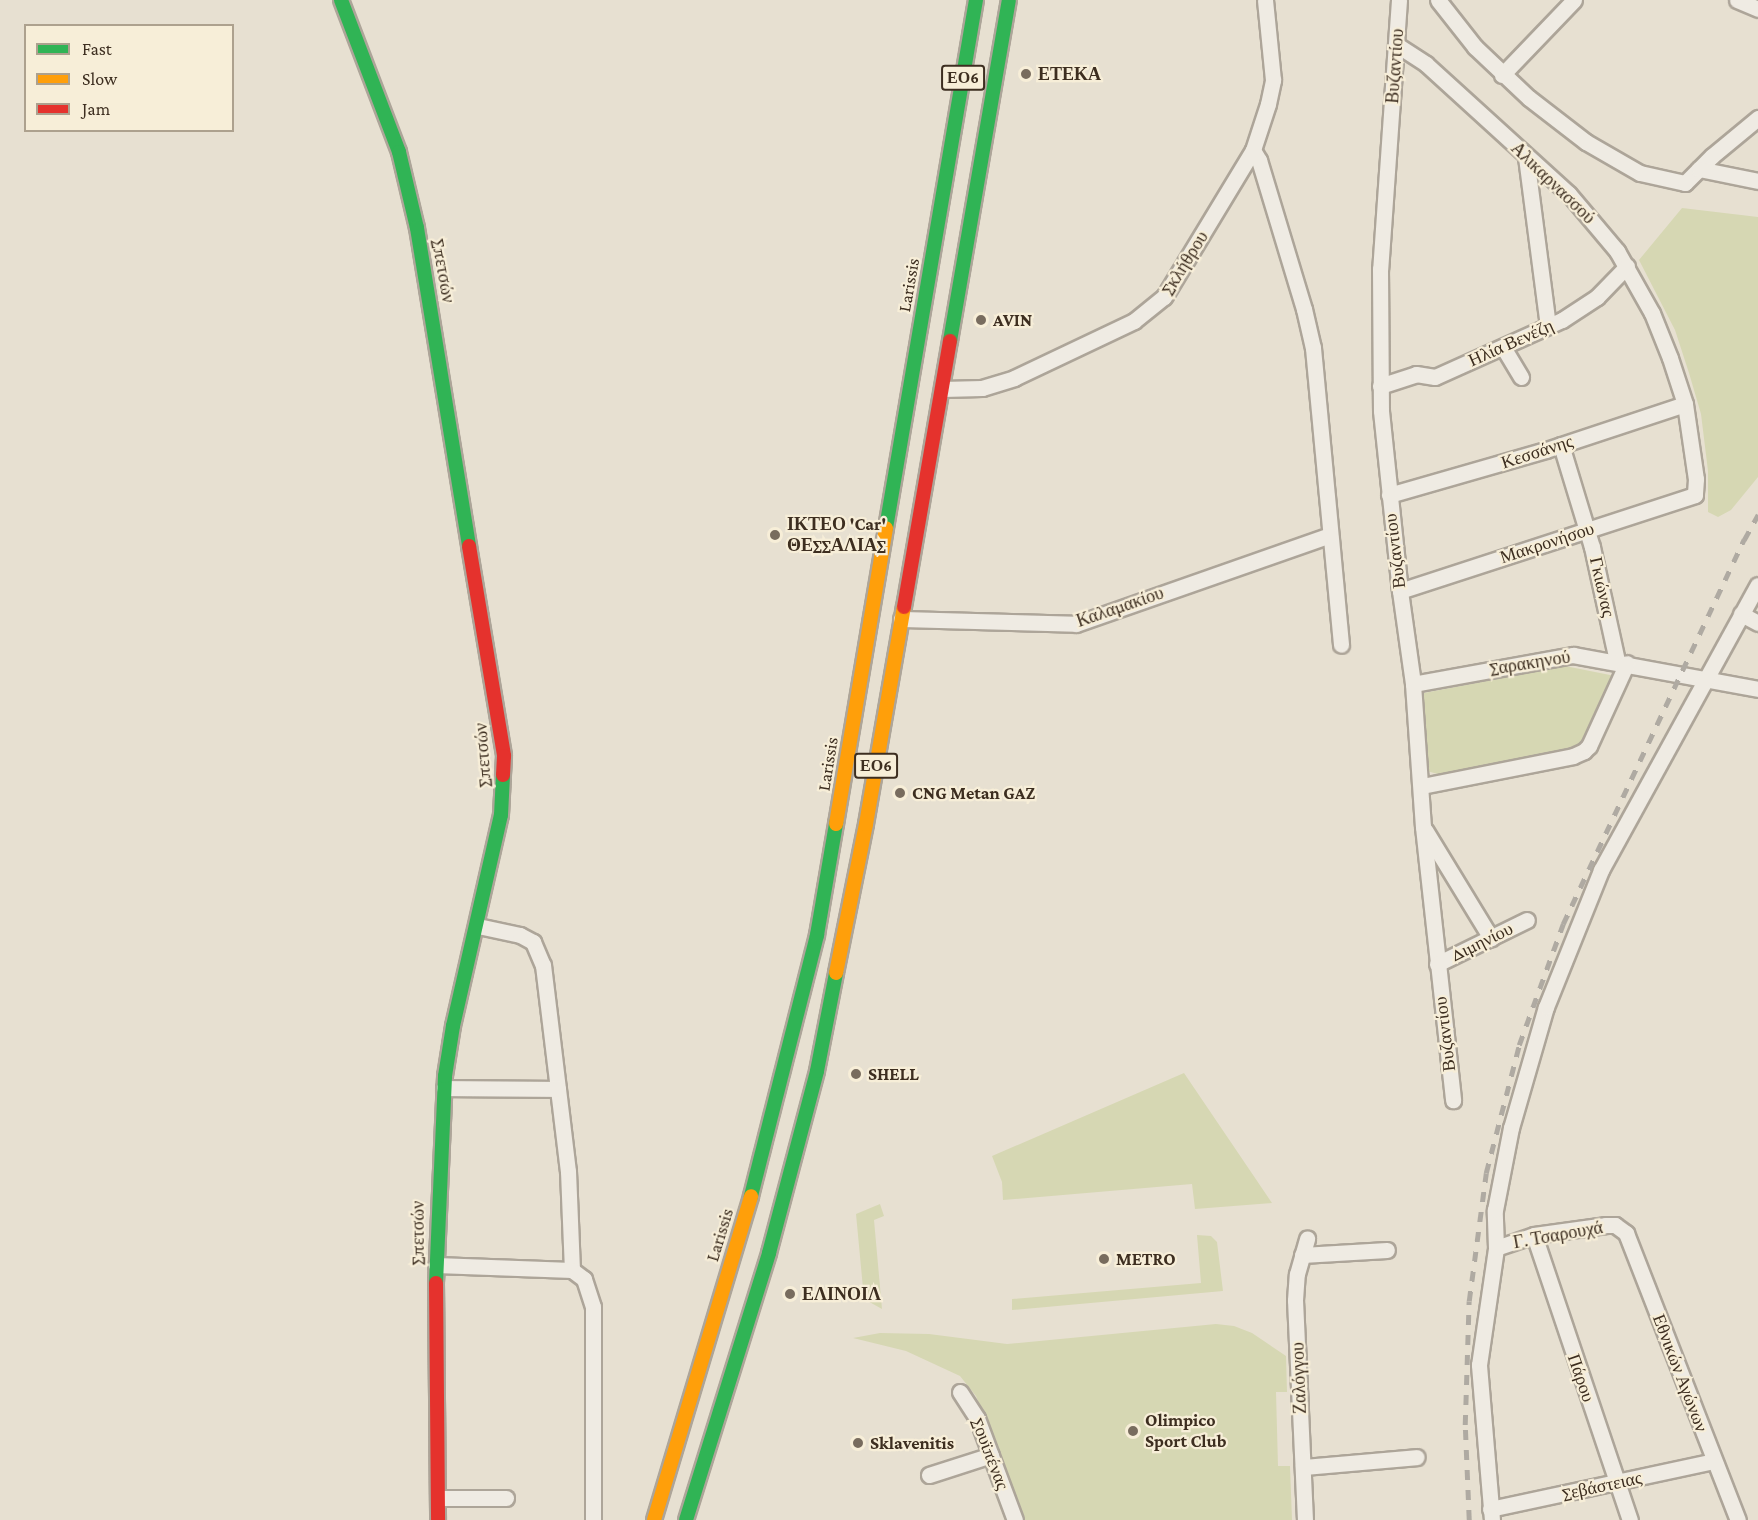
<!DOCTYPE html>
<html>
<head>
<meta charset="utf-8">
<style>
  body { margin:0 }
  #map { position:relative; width:1758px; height:1520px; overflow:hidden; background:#e7e0d1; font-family:"Crimson Pro",serif }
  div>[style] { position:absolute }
  .green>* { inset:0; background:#d6d7b3 }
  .roads { filter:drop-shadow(2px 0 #ada599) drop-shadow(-2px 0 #ada599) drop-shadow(0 2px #ada599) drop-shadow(0 -2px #ada599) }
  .street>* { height:15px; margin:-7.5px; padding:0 7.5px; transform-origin:7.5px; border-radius:7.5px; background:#efebe3 }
  .fast>* { height:14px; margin:-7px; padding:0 7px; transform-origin:7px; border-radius:7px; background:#30b455 }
  .slow>* { height:14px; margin:-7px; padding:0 7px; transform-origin:7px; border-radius:7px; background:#ff9f0a }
  .jam>* { height:14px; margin:-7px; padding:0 7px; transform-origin:7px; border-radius:7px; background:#e5322d }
  .rail>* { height:4.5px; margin-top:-2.25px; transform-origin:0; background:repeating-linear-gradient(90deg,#afaaa2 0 10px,transparent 0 20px) }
  .dots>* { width:16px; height:16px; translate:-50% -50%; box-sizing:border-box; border:3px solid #f7eed8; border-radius:50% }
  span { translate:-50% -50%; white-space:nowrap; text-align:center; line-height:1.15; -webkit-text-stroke:4.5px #f7eed8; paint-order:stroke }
  .shield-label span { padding:2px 4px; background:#f7eed8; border:2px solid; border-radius:4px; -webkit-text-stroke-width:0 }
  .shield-label { font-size:16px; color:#3d2e20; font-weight:700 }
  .street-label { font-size:18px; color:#3d2e20 }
  .poi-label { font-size:18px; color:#3d2e20; font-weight:700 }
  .left { translate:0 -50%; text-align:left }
  .legend { position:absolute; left:24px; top:24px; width:210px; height:108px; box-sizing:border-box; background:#f7eed8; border:2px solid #ada18e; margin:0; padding:8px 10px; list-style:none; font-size:18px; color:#3d2e20 }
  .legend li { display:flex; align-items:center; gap:12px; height:30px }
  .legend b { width:30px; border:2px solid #ada18e }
</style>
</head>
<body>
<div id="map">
  <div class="green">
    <i style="clip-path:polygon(1682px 208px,1758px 217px,1758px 477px,1731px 510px,1718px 517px,1708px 512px,1708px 471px,1701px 414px,1689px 373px,1675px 330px,1639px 260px)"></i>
    <i style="clip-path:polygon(1565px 666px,1615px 676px,1582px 748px,1445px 776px,1427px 771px,1420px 697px,1424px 693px)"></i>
    <i style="clip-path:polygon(1184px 1073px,1272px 1203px,1195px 1209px,1192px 1184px,1003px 1200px,1002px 1182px,992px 1156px)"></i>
    <i style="clip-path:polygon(880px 1204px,884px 1216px,874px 1220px,882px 1309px,864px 1299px,856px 1214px)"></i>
    <i style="clip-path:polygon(1197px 1235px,1211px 1236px,1217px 1242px,1223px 1291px,1012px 1310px,1012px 1299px,1201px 1283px)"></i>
    <i style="clip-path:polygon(1216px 1324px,1234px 1326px,1252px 1333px,1286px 1356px,1287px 1392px,1276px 1392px,1278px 1466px,1290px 1466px,1292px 1520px,1023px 1520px,976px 1396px,960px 1376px,906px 1351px,853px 1338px,880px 1333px,929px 1334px,1007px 1344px)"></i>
  </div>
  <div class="roads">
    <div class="street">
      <i style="left:1399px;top:0;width:270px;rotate:94deg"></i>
      <i style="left:1380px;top:269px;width:142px;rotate:89.6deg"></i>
      <i style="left:1381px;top:411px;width:181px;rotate:84deg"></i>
      <i style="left:1400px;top:591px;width:94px;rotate:82deg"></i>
      <i style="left:1413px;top:684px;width:143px;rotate:86deg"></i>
      <i style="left:1423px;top:827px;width:275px;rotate:83.7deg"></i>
      <i style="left:1438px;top:0;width:60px;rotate:51.8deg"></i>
      <i style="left:1475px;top:47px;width:74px;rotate:43.4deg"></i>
      <i style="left:1529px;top:98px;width:72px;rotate:37.7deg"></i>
      <i style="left:1586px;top:142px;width:62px;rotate:29.9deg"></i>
      <i style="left:1640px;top:173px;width:46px;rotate:12.5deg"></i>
      <i style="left:1685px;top:183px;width:38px;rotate:-45deg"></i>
      <i style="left:1712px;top:156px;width:60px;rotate:-39.6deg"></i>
      <i style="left:1737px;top:0;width:23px;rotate:23deg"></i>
      <i style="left:1397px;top:45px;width:35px;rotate:33deg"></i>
      <i style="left:1426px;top:64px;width:193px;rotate:42.3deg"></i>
      <i style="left:1569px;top:194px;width:75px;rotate:49.9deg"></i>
      <i style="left:1617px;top:251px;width:71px;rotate:60.6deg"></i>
      <i style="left:1652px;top:313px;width:48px;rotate:68.2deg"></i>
      <i style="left:1670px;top:358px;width:48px;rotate:71.9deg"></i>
      <i style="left:1685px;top:404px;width:76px;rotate:81.7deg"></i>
      <i style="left:1696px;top:479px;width:16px;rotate:94deg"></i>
      <i style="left:1695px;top:495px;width:310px;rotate:162deg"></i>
      <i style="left:1502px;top:75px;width:104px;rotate:-46.2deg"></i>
      <i style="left:1253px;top:150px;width:12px;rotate:59deg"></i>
      <i style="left:1259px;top:160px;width:156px;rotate:73.2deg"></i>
      <i style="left:1304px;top:309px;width:40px;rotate:77deg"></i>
      <i style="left:1313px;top:348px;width:298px;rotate:84.6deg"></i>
      <i style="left:1526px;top:157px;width:170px;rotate:82.6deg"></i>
      <i style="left:1699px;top:169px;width:60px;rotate:11.5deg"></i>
      <i style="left:1503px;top:347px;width:35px;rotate:59deg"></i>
      <i style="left:1380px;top:386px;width:38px;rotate:-18deg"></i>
      <i style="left:1416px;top:374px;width:19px;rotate:9deg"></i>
      <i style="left:1435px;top:377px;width:139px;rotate:-24.2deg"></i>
      <i style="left:1562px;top:320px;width:42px;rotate:-33.3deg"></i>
      <i style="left:1597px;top:297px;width:43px;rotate:-45.9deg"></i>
      <i style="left:942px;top:389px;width:40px;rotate:-1.4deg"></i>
      <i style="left:982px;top:388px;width:34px;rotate:-17deg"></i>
      <i style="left:1014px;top:378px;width:133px;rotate:-25.4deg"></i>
      <i style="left:1134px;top:321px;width:38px;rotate:-39deg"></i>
      <i style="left:1164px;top:297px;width:172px;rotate:-58.8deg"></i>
      <i style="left:1253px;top:150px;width:48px;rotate:-71.9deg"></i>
      <i style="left:1268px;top:104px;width:25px;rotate:-78deg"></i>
      <i style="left:1273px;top:80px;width:80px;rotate:-95.7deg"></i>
      <i style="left:1561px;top:445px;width:107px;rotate:73.1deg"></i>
      <i style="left:1592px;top:547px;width:117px;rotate:77.6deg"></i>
      <i style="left:1389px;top:495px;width:163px;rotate:-16deg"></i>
      <i style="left:1546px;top:450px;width:146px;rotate:-18.3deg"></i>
      <i style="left:1741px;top:614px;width:19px;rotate:28deg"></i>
      <i style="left:901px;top:619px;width:175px;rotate:1.6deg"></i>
      <i style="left:1076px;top:624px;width:269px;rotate:-19.3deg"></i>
      <i style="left:1413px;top:684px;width:163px;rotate:-10.3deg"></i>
      <i style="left:1573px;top:655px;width:188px;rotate:10.4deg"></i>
      <i style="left:1422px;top:786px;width:154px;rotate:-11.2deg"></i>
      <i style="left:1573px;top:756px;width:12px;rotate:-24deg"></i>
      <i style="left:1584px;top:751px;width:7px;rotate:-45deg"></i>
      <i style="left:1589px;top:746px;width:91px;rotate:-65.4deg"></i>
      <i style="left:1425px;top:830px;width:127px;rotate:58.6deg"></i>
      <i style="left:478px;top:926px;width:43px;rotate:12.1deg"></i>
      <i style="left:520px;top:935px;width:15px;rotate:28deg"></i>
      <i style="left:533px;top:942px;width:25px;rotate:67deg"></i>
      <i style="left:543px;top:965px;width:208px;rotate:83.1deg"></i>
      <i style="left:568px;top:1171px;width:99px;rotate:87.7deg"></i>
      <i style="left:1437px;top:964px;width:100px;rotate:-26.1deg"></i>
      <i style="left:444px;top:1088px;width:114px;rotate:0.5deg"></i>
      <i style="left:1534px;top:1235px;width:301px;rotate:71.4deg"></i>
      <i style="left:1496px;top:1248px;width:40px;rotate:-18.9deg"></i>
      <i style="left:1534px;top:1235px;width:73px;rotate:-7.9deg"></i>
      <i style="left:1606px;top:1225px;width:9px"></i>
      <i style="left:1615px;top:1225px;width:14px;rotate:36deg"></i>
      <i style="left:1626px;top:1233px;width:308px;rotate:68.7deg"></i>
      <i style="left:1302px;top:1255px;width:85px;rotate:-3.4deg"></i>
      <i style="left:436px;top:1265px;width:136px;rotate:2.1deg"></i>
      <i style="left:572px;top:1270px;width:15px;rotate:37deg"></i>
      <i style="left:584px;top:1279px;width:29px;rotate:72deg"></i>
      <i style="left:593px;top:1307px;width:213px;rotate:90deg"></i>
      <i style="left:960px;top:1392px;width:31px;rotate:57deg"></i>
      <i style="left:977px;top:1418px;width:109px;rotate:69.6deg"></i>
      <i style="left:1303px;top:1467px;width:114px;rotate:-5deg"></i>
      <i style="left:929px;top:1475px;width:65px;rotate:-17.9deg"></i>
      <i style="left:438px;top:1498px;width:68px"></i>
      <i style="left:1490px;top:1509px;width:229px;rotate:-12.1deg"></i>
      <i style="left:1305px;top:1520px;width:220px;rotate:-92.6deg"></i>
      <i style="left:1295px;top:1300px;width:26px;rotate:-86deg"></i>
      <i style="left:1297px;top:1274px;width:37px;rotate:-74deg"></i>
      <i style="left:1492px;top:1520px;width:156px;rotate:-94.8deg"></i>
      <i style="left:1479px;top:1365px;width:118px;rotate:-81.7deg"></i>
      <i style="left:1496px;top:1248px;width:38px;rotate:-92deg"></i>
      <i style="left:1495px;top:1210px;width:84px;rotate:-79deg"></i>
      <i style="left:1511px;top:1128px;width:126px;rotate:-73.9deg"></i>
      <i style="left:1546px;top:1007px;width:148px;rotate:-68.1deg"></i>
      <i style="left:1601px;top:870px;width:325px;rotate:-61.2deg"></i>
    </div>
    <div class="fast">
      <i style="left:341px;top:0;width:163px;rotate:69.1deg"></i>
      <i style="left:399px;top:152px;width:78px;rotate:76.7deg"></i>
      <i style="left:417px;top:228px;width:322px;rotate:80.7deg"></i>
      <i style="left:950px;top:341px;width:346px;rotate:-80.2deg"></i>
      <i style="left:886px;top:528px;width:536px;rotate:-80.33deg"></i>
      <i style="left:751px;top:1196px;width:269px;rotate:-75.8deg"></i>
      <i style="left:817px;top:935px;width:113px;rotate:-80.3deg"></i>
      <i style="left:436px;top:1283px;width:207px;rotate:-87.5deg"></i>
      <i style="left:445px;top:1076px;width:51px;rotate:-80.9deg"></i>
      <i style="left:453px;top:1026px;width:216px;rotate:-77.2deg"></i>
      <i style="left:501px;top:815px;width:40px;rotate:-87.1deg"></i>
      <i style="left:686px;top:1520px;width:280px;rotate:-72.7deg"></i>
      <i style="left:769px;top:1253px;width:188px;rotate:-75.2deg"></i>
      <i style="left:817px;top:1071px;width:100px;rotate:-79deg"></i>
    </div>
    <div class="slow">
      <i style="left:836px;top:824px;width:300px;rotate:-80.4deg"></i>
      <i style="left:836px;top:973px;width:152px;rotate:-78.6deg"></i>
      <i style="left:866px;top:824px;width:220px;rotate:-80.1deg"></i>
      <i style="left:654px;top:1520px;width:338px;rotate:-73.3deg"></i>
    </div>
    <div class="jam">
      <i style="left:469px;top:546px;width:213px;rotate:80.5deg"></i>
      <i style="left:504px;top:756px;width:19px;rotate:93deg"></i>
      <i style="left:904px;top:607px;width:270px;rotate:-80.2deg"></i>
      <i style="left:436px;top:1283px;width:237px;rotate:89.5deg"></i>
    </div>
  </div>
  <div class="rail">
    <i style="left:1469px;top:1520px;width:95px;rotate:-92.4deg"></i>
    <i style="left:1465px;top:1425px;width:124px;rotate:-88.2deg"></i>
    <i style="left:1469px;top:1301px;width:129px;rotate:-82.4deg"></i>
    <i style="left:1486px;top:1173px;width:132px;rotate:-75.5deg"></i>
    <i style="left:1519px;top:1045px;width:129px;rotate:-70deg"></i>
    <i style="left:1563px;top:924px;width:425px;rotate:-64.8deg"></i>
    <i style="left:1744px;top:540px;width:29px;rotate:-61deg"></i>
  </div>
  <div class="dots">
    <i style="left:1026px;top:74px;background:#786c5e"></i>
    <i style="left:981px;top:320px;background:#786c5e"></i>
    <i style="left:775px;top:535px;background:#786c5e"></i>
    <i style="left:900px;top:793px;background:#786c5e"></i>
    <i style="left:856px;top:1074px;background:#786c5e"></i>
    <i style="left:1104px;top:1259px;background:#786c5e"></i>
    <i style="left:790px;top:1294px;background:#786c5e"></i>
    <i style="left:1133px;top:1431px;background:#786c5e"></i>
    <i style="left:858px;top:1443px;background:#786c5e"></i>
  </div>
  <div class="shield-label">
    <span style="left:963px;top:78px">ΕΟ6</span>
    <span style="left:876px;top:766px">ΕΟ6</span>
  </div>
  <div class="street-label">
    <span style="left:1395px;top:66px;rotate:-86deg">Βυζαντίου</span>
    <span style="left:1553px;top:183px;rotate:44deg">Αλικαρνασσού</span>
    <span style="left:1185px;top:263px;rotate:-58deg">Σκλήθρου</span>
    <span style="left:443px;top:271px;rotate:80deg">Σπετσών</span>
    <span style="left:909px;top:285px;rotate:-80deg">Larissis</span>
    <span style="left:1511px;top:343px;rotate:-24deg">Ηλία Βενέζη</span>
    <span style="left:1537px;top:452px;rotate:-18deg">Κεσσάνης</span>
    <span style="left:1547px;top:543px;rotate:-18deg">Μακρονήσου</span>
    <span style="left:1395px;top:551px;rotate:-97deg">Βυζαντίου</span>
    <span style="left:1602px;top:587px;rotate:77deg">Γκιώνας</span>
    <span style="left:1120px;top:607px;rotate:-19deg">Καλαμακίου</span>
    <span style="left:1530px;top:663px;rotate:-9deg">Σαρακηνού</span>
    <span style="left:483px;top:755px;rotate:-94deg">Σπετσών</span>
    <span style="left:828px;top:764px;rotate:-81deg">Larissis</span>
    <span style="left:1482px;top:942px;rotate:-26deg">Διμηνίου</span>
    <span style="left:1445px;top:1034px;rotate:-97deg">Βυζαντίου</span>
    <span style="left:418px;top:1233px;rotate:-90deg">Σπετσών</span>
    <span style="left:720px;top:1235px;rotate:-73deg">Larissis</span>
    <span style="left:1558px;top:1235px;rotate:-10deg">Γ. Τσαρουχά</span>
    <span style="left:1680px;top:1373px;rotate:69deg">Εθνικών Αγώνων</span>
    <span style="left:1299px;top:1378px;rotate:-92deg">Ζαλόγγου</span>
    <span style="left:1581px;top:1378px;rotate:71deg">Πάρου</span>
    <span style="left:990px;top:1454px;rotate:69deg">Σουϊπένας</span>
    <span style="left:1602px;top:1486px;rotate:-12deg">Σεβάστειας</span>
  </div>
  <div class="poi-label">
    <span class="left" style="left:1038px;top:74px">ΕΤΕΚΑ</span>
    <span class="left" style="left:993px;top:320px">AVIN</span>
    <span class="left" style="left:787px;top:535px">ΙΚΤΕΟ 'Car'<br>ΘΕΣΣΑΛΙΑΣ</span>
    <span class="left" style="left:912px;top:793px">CNG Metan GAZ</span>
    <span class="left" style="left:868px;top:1074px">SHELL</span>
    <span class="left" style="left:1116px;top:1259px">METRO</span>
    <span class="left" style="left:802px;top:1294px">ΕΛΙΝΟΙΛ</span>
    <span class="left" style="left:1145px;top:1431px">Olimpico<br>Sport Club</span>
    <span class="left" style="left:870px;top:1443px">Sklavenitis</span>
  </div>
  <ul class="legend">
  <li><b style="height:8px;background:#30b455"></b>Fast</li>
  <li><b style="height:8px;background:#ff9f0a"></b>Slow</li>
  <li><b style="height:8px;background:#e5322d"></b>Jam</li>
  </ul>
</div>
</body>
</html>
